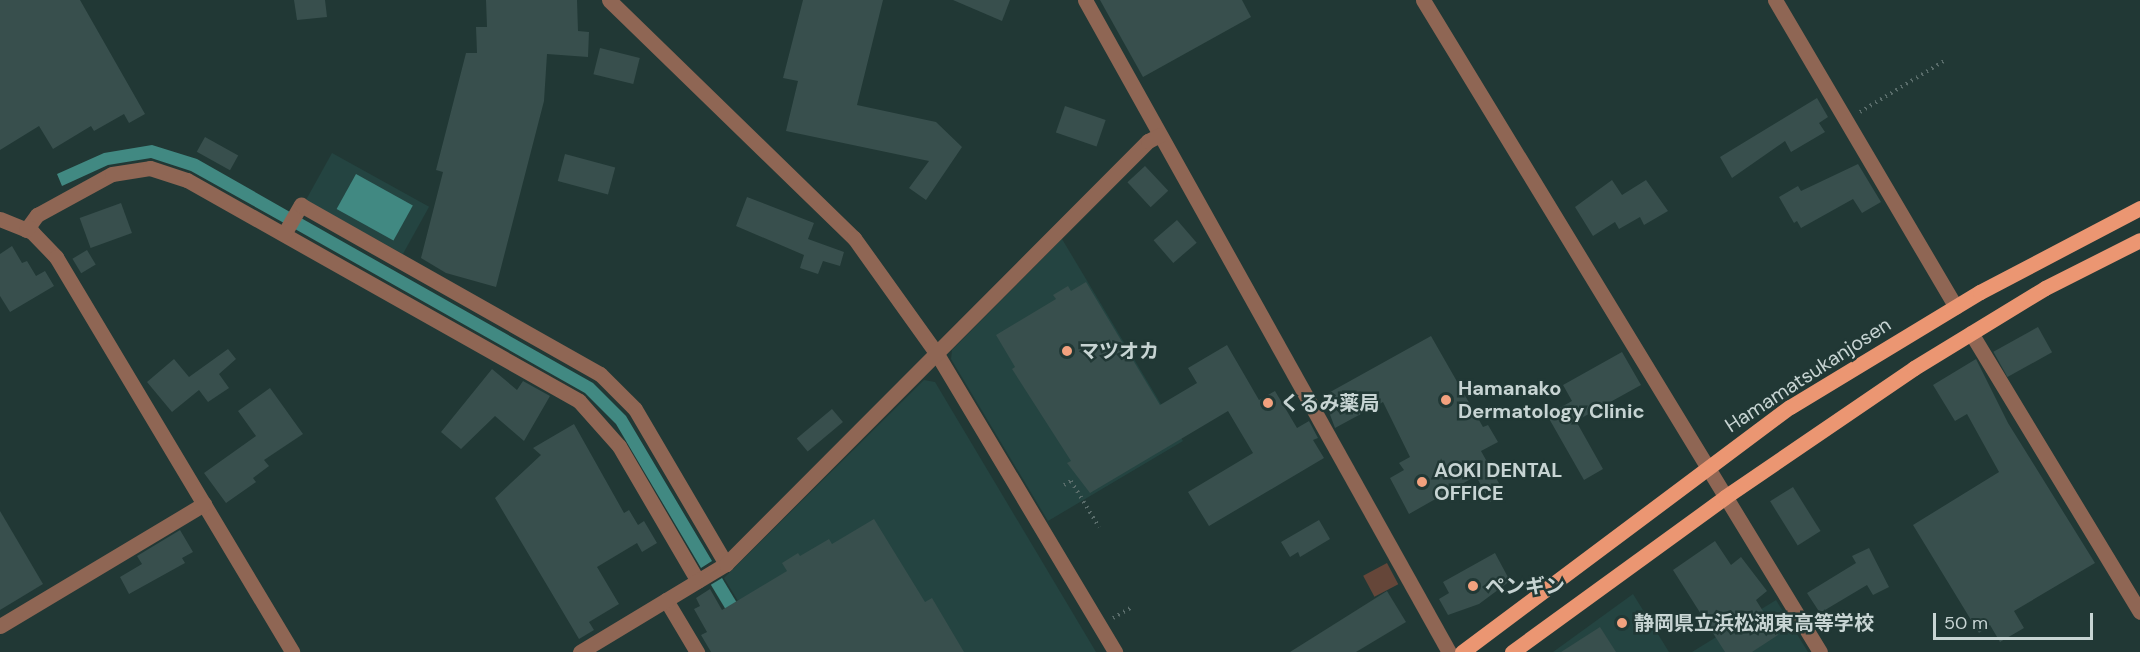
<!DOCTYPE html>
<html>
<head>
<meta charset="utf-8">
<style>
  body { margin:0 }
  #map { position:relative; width:2140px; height:652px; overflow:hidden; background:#213835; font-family:"DM Sans","Noto Sans JP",sans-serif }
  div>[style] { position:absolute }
  .built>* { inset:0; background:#244441; transform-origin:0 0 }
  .green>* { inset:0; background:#654639; transform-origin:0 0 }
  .water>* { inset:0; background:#418982; transform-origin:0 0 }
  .building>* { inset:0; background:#384f4d; transform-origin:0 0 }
  .path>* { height:4px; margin-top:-2px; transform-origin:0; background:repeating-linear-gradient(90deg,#5a6d6b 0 1.5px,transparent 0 6px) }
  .minor>* { height:15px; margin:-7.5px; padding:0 7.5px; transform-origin:7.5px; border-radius:7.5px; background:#8f6654 }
  .major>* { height:15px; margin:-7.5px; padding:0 7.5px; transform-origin:7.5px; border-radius:7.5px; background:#eb9672 }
  .dots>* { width:16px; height:16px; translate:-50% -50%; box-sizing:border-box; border:3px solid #213835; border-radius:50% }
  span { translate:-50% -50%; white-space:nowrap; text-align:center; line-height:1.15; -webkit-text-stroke:5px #213835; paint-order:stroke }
  .poi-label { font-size:20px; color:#c7d4d3; font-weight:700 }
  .left { translate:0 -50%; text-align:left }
  .street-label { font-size:20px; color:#c7d4d3 }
  .scale { position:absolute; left:1933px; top:613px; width:160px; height:27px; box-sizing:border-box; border:3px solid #c7d4d3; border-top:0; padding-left:8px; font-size:18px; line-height:21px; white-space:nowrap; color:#c7d4d3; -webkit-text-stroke:4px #213835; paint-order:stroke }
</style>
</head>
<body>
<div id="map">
  <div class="built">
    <i style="left:332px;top:153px;width:111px;height:54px;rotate:29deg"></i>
    <i style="clip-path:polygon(1062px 239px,1183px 441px,1048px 521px,951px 359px,952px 350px)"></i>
    <i style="clip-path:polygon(924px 380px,935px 382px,1096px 652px,769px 652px,724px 578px)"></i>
    <i style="clip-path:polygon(1633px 594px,1669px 652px,1553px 652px)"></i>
    <i style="clip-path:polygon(1776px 600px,1808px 652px,1692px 652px)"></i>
  </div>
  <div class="green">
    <i style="left:1387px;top:563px;width:24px;height:27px;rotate:62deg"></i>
  </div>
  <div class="water">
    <i style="clip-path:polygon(152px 145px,197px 159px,290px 212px,284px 223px,191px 171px,151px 158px,108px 165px,62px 186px,57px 174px,104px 153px)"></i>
    <i style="left:356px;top:174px;width:65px;height:40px;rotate:29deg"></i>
    <i style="clip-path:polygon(301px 218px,593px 383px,626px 416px,712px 561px,701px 568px,616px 424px,585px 393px,295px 229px)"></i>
    <i style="left:722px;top:578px;width:86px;height:13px;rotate:59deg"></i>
  </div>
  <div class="building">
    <i style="clip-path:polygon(0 0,80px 0,145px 114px,129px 123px,124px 114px,94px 131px,91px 126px,53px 149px,39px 126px,0 150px)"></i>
    <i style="clip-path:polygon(294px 0,325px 0,327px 17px,297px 20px)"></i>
    <i style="clip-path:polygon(486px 0,577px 0,578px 31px,589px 32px,588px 57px,547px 54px,544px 101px,496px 287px,446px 273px,421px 258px,443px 172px,436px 170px,466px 53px,477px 53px,476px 27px,487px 27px)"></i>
    <i style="clip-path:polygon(803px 0,883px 0,857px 105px,936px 122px,962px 147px,926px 200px,909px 188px,929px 161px,786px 131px,798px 81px,783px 78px)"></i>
    <i style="clip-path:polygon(953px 0,1010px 0,1002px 21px)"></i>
    <i style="clip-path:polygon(1100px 0,1242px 0,1251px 17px,1143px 77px)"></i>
    <i style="left:600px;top:48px;width:41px;height:27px;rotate:14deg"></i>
    <i style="clip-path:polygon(1817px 98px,1828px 117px,1819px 123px,1825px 132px,1791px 152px,1785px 141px,1732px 178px,1720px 157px)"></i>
    <i style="left:1065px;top:106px;width:43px;height:28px;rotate:19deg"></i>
    <i style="left:205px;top:137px;width:38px;height:17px;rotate:29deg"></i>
    <i style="left:565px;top:154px;width:52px;height:28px;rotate:15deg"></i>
    <i style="clip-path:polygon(1858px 164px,1881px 202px,1862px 213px,1853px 199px,1801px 228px,1797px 221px,1794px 223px,1779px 197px,1798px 186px,1801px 191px)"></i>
    <i style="left:1145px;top:166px;width:34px;height:24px;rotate:47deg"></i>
    <i style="clip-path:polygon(1612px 180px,1622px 195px,1646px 180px,1668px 211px,1644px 225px,1640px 217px,1619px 229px,1615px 222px,1593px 236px,1575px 207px)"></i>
    <i style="clip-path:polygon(747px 197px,814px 223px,808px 239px,844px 252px,840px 266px,823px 261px,818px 274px,800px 268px,804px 255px,736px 226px)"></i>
    <i style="left:121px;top:203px;width:32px;height:44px;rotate:70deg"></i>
    <i style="left:1177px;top:220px;width:30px;height:31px;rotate:49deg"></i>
    <i style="clip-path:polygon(12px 246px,22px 263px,27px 261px,36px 276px,45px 271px,54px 286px,10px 312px,0 296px,0 254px)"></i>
    <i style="left:87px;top:250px;width:17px;height:17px;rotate:59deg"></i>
    <i style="clip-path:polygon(1086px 282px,1160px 405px,1197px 383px,1188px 368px,1227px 345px,1259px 400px,1275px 391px,1297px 428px,1309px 421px,1318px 438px,1313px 440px,1324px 458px,1209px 526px,1188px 492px,1253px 453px,1228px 411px,1090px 493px,1067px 463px,1071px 461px,1012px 369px,1015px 367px,996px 335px,1056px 299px,1053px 295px,1068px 286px,1071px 291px)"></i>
    <i style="left:2038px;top:327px;width:29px;height:51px;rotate:61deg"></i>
    <i style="clip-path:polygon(1431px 336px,1483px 427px,1488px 425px,1498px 442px,1481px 451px,1505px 494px,1490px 502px,1476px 476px,1409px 514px,1390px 478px,1404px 470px,1399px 463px,1410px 457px,1383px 402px,1335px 428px,1323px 396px)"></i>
    <i style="clip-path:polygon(228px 349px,236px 359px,219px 374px,229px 388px,208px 402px,199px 390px,172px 412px,147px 382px,174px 359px,189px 377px)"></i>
    <i style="clip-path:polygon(1622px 352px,1641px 385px,1576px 421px,1603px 469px,1584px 480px,1547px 415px,1572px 401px,1563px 385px)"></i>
    <i style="clip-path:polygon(1976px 359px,2008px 423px,2095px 563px,2014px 611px,2024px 628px,2000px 642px,1990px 625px,1979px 633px,1913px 525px,1999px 472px,1967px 414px,1955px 421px,1933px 385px)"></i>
    <i style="clip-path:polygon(492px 369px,517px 390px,523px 381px,550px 396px,524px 441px,495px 416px,461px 449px,441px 432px)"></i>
    <i style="clip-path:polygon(270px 388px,303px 434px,264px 460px,269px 466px,253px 478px,256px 482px,226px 503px,204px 473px,256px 436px,238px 411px)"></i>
    <i style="left:832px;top:409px;width:17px;height:46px;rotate:50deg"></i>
    <i style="clip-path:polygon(574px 424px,624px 513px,629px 510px,638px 525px,644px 521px,657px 543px,642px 552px,637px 543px,597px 567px,619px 604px,589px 622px,594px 630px,579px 639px,495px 498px,541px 455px,533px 448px)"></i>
    <i style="left:1793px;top:487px;width:52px;height:27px;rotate:58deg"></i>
    <i style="clip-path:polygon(0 511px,43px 584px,0 610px)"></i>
    <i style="clip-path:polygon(874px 519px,925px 602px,932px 598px,964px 652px,711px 652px,701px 635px,707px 632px,694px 609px,700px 606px,696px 598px,710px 589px,722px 610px,787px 571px,782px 563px,798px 553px,800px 556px,829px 539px,832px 544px)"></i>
    <i style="clip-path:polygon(1319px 520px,1330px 539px,1300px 557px,1298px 552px,1290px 557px,1281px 542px)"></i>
    <i style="clip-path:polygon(180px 530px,193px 552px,182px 558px,185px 563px,129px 594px,120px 577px,142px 564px,137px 556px)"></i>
    <i style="clip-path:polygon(1715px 541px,1731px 565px,1741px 557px,1767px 591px,1756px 600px,1778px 635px,1752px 652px,1725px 652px,1673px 570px)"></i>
    <i style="clip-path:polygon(1869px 548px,1889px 587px,1873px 595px,1867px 585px,1820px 613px,1807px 593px,1856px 563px,1852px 556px)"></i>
    <i style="clip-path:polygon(1495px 553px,1510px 581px,1479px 604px,1448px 615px,1439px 599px,1449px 593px,1443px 582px)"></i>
    <i style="clip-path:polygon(1387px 591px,1406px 622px,1356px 652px,1290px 652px)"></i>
    <i style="clip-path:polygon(1600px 627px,1616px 652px,1561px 652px)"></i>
  </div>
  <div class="path">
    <i style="left:1860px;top:112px;width:98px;rotate:-31.3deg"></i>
    <i style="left:1064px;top:485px;width:8px;rotate:-30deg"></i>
    <i style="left:1071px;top:481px;width:54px;rotate:58.7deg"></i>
    <i style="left:1113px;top:618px;width:22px;rotate:-30deg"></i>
  </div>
  <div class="minor">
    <i style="left:609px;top:0;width:342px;rotate:44.2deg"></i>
    <i style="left:854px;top:238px;width:143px;rotate:54.4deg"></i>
    <i style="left:937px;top:354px;width:347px;rotate:59.1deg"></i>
    <i style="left:1085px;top:0;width:747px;rotate:60.83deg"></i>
    <i style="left:1423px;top:0;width:763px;rotate:58.66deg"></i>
    <i style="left:1775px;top:0;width:356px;rotate:59.5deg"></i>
    <i style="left:0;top:219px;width:35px;rotate:22deg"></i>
    <i style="left:32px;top:232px;width:35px;rotate:46deg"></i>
    <i style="left:56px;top:257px;width:460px;rotate:59.1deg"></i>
    <i style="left:26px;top:230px;width:19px;rotate:-54deg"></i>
    <i style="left:37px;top:215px;width:85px;rotate:-28.7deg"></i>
    <i style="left:112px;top:174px;width:38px;rotate:-9deg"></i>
    <i style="left:150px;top:168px;width:39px;rotate:18deg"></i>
    <i style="left:187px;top:180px;width:450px;rotate:29.4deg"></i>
    <i style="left:579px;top:401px;width:60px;rotate:48.4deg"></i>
    <i style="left:619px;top:446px;width:156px;rotate:59.7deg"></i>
    <i style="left:284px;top:234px;width:34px;rotate:-60deg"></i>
    <i style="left:301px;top:205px;width:343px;rotate:29.5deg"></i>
    <i style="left:600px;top:374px;width:49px;rotate:45deg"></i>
    <i style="left:635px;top:409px;width:180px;rotate:59.6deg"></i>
    <i style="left:1971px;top:333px;width:326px;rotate:58.8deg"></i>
    <i style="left:666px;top:600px;width:61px;rotate:59.2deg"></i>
    <i style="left:0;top:626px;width:238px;rotate:-30.9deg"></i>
    <i style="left:580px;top:652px;width:170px;rotate:-31.1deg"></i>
    <i style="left:726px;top:564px;width:598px;rotate:-45.07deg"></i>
    <i style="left:1148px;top:141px;width:13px;rotate:-27deg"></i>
  </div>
  <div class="major">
    <i style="left:1462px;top:652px;width:409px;rotate:-36.8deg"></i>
    <i style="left:1790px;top:407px;width:222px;rotate:-31.2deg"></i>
    <i style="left:1980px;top:292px;width:181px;rotate:-27.7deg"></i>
    <i style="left:1512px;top:652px;width:263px;rotate:-36deg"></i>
    <i style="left:1725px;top:497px;width:229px;rotate:-34.3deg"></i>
    <i style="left:1914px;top:368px;width:153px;rotate:-31.4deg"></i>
    <i style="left:2045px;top:288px;width:106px;rotate:-26.8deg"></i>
  </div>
  <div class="dots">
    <i style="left:1067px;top:351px;background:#f2a17e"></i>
    <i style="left:1446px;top:400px;background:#f2a17e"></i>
    <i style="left:1268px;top:403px;background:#f2a17e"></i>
    <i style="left:1422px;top:482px;background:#f2a17e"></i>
    <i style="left:1473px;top:586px;background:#f2a17e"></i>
    <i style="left:1622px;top:623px;background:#f2a17e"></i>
  </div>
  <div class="poi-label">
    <span class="left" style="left:1079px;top:351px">マツオカ</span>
    <span class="left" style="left:1458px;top:400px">Hamanako<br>Dermatology Clinic</span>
    <span class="left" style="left:1280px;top:403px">くるみ薬局</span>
    <span class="left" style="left:1434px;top:482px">AOKI DENTAL<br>OFFICE</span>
    <span class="left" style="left:1485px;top:586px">ペンギン</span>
    <span class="left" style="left:1634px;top:623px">静岡県立浜松湖東高等学校</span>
  </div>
  <div class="street-label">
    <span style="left:1808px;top:375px;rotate:-33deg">Hamamatsukanjosen</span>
  </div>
  <div class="scale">50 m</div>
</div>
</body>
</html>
